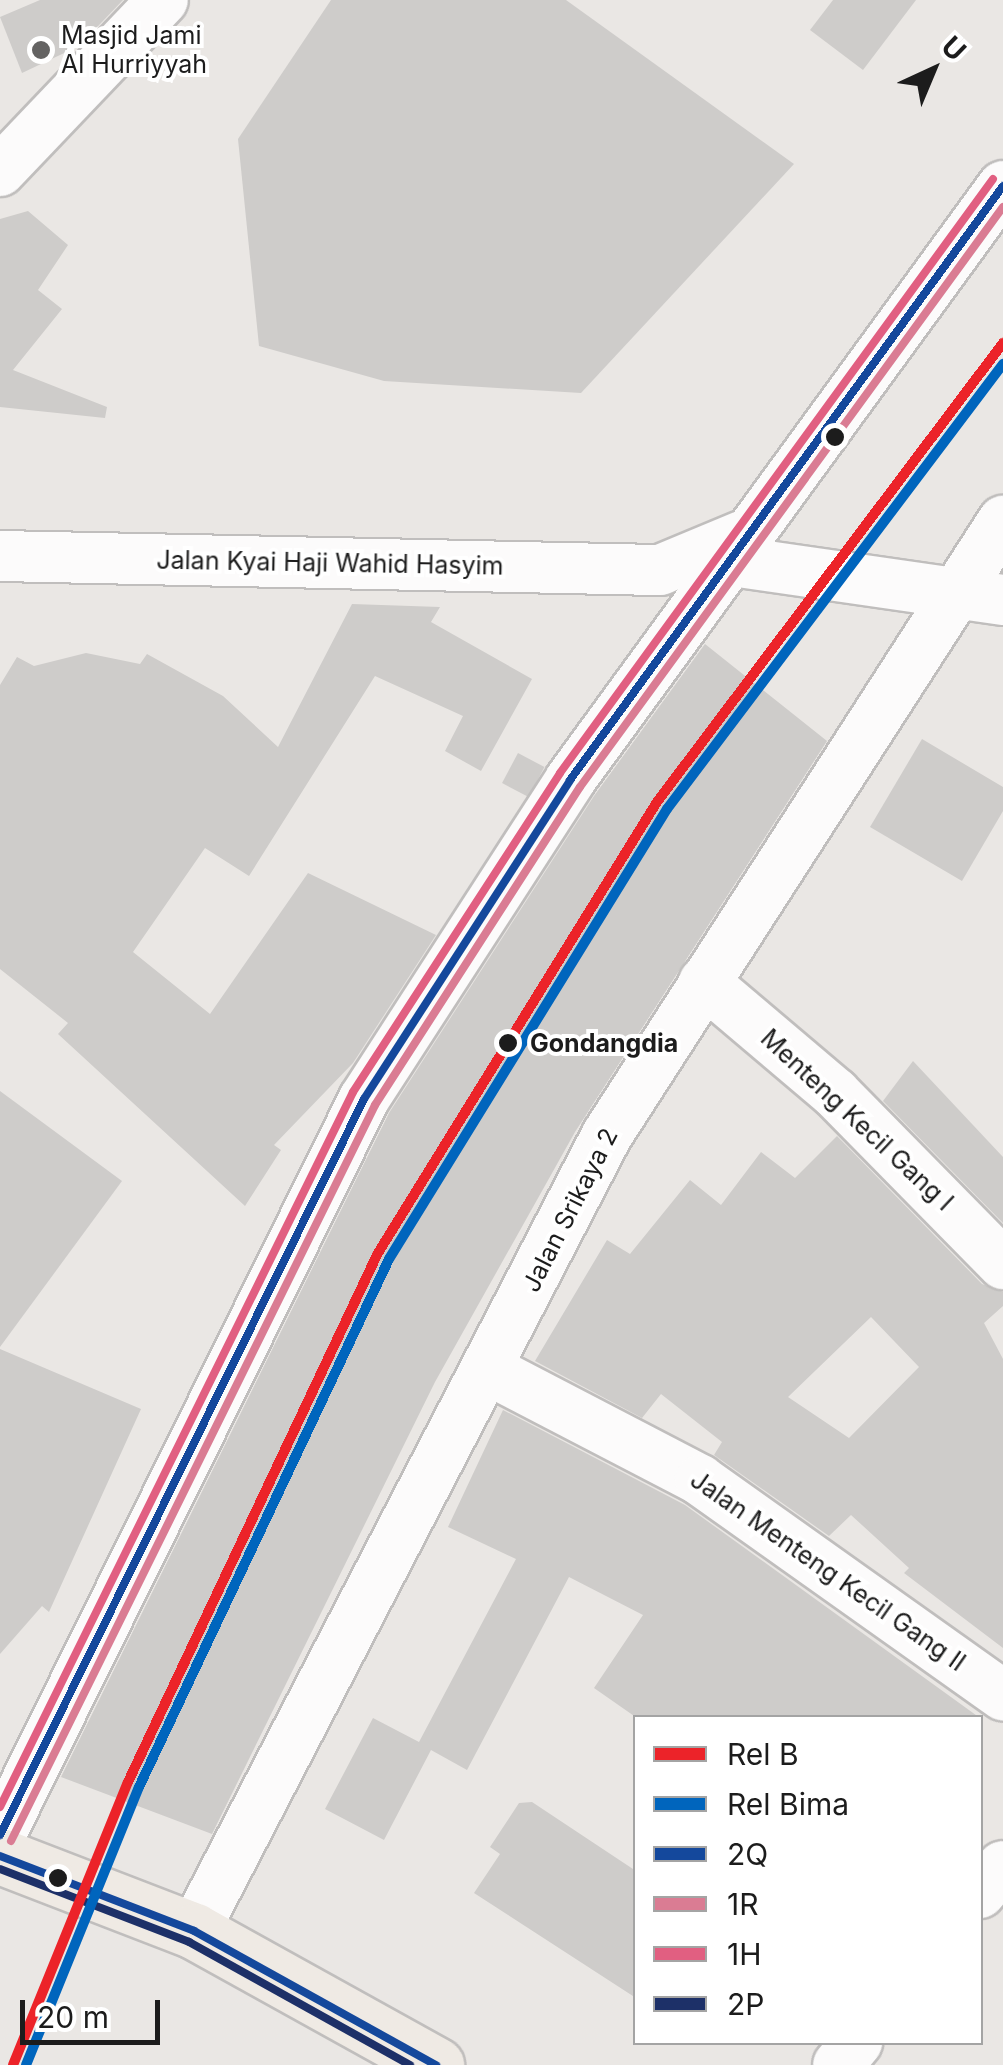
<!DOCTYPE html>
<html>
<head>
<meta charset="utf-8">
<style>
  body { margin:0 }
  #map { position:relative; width:1003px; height:2065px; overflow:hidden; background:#eae7e4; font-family:Inter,sans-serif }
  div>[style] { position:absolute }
  .building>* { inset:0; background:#ceccca; transform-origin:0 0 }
  .roads { filter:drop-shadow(2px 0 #c0bebd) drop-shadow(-2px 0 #c0bebd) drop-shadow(0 2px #c0bebd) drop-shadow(0 -2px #c0bebd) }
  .minor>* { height:50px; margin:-25px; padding:0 25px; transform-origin:25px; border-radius:25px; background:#fcfbfb }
  .major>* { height:55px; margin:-27.5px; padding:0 27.5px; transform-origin:27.5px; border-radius:27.5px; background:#efeae4 }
  .bus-1>* { height:8px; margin:-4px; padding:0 4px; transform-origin:4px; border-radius:4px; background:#14489c }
  .bus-2>* { height:8px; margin:-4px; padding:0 4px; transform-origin:4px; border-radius:4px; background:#da7c93 }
  .bus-3>* { height:8px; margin:-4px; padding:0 4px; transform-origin:4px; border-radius:4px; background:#e15f81 }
  .bus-4>* { height:8px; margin:-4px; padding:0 4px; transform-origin:4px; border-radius:4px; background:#1d3068 }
  .rail-1>* { height:10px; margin:-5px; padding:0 5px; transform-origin:5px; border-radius:5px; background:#ec2329 }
  .rail-2>* { height:10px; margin:-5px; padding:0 5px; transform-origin:5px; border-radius:5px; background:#0065bd }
  .dots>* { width:28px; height:28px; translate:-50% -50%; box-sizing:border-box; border:5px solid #fff; border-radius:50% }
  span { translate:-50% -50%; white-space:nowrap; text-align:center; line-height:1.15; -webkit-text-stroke:8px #fff; paint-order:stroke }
  .poi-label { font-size:25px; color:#1c1c1c }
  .left { translate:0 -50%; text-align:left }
  .street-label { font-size:25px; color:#1c1c1c }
  .stop-label { font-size:25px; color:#1c1c1c; font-weight:700 }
  .legend { position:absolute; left:633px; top:1715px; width:350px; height:330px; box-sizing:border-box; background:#fff; border:2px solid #a4a4a4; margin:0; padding:12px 18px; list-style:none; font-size:30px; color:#1c1c1c }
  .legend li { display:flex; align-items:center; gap:20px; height:50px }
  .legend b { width:50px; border:2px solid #a4a4a4 }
  .north { position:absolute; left:883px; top:20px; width:100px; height:100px; -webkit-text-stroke:8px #fff; paint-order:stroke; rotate:44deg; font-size:28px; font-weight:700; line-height:40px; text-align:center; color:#1c1c1c }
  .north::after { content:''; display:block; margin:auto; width:35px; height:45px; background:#1c1c1c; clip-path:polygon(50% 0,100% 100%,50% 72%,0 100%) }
  .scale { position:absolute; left:20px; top:2000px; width:140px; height:45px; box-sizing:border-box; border:5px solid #1c1c1c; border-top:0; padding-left:12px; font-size:30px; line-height:35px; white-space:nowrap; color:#1c1c1c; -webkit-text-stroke:8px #fff; paint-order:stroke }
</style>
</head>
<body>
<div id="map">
  <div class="building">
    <i style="clip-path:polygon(40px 0,123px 0,79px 46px,22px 73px,0 17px)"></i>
    <i style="clip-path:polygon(331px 0,566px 0,794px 164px,581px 393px,384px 381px,259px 346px,238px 139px)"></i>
    <i style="clip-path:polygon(833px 0,916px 0,863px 70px,810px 30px)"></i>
    <i style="clip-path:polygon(28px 211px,68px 245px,38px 290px,62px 309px,13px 370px,107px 407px,105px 418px,0 407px,0 219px)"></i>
    <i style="clip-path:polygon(352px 604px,440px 607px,431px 622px,532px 679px,481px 771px,445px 751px,463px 716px,375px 676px,249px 876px,205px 848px,133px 952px,210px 1014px,308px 873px,436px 935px,353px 1063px,274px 1145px,281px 1150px,245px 1206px,58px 1034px,68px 1023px,0 969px,0 685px,17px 657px,34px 666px,86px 653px,140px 664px,147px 654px,223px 696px,278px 747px)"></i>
    <i style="clip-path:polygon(705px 644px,827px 741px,575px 1132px,435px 1382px,212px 1834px,61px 1777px,389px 1113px,594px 796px)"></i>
    <i style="clip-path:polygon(922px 739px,1003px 787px,1003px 811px,962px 881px,870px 827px)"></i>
    <i style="left:518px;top:753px;width:30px;height:34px;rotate:28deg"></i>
    <i style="clip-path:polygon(913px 1061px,1003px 1157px,1003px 1223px,883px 1101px)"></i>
    <i style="clip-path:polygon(0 1091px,122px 1181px,0 1347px)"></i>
    <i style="clip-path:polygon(evenodd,837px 1136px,982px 1284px,1003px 1292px,1003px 1306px,984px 1323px,1003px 1359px,1003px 1648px,904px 1573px,909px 1568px,851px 1515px,829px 1536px,714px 1455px,722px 1442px,661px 1394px,642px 1418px,535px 1361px,607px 1240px,630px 1254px,690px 1180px,721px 1205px,761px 1152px,795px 1178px,837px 1136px,871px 1317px,919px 1367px,849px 1438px,788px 1397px,871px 1317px)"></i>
    <i style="clip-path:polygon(0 1349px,141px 1409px,49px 1612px,42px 1606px,0 1654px)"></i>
    <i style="clip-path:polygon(503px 1410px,685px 1505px,980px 1718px,637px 1718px,594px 1688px,643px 1615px,569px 1577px,467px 1770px,431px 1750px,384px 1840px,325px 1809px,373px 1718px,419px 1742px,516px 1559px,448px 1527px)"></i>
    <i style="clip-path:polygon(532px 1802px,636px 1871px,636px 1998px,474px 1893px,500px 1854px,490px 1847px,519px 1803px)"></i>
  </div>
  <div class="roads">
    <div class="minor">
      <i style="left:0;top:171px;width:236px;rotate:-46.4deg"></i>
      <i style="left:0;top:556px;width:660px;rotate:1.22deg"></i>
      <i style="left:660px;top:570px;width:89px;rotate:-22.5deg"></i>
      <i style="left:725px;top:560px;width:281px;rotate:8.2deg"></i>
      <i style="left:704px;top:982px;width:172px;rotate:40.3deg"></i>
      <i style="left:835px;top:1093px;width:240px;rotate:45.5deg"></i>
      <i style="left:489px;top:1370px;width:238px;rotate:27.5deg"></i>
      <i style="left:700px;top:1480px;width:372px;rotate:35.4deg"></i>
      <i style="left:0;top:1835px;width:821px;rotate:-63.68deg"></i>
      <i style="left:364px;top:1099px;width:380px;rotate:-57.1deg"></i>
      <i style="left:570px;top:780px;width:735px;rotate:-53.91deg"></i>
      <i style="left:980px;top:1893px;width:35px;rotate:-50deg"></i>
      <i style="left:194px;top:1931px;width:897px;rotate:-62.58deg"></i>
      <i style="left:607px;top:1135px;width:731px;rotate:-57.18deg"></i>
      <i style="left:838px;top:2065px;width:30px;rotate:-50deg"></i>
    </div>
    <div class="major">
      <i style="left:0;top:1856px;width:208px;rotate:21.1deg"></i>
      <i style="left:194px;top:1931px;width:277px;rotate:29deg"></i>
    </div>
  </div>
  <div class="bus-1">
    <i style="left:0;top:1835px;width:821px;rotate:-63.68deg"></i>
    <i style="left:364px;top:1099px;width:380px;rotate:-57.1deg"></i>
    <i style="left:570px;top:780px;width:735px;rotate:-53.91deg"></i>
    <i style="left:0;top:1856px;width:208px;rotate:21.1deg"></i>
    <i style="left:194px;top:1931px;width:277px;rotate:29deg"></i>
  </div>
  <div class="bus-2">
    <i style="left:11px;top:1841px;width:821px;rotate:-63.68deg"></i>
    <i style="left:375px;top:1105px;width:378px;rotate:-57.2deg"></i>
    <i style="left:580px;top:787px;width:718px;rotate:-53.9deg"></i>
  </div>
  <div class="bus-3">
    <i style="left:0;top:1807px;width:797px;rotate:-63.72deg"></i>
    <i style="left:353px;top:1092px;width:380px;rotate:-57deg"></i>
    <i style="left:560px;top:773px;width:735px;rotate:-53.91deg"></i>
  </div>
  <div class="bus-4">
    <i style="left:0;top:1869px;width:203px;rotate:21.1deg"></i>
    <i style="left:189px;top:1942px;width:253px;rotate:29.1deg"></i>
  </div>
  <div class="rail-1">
    <i style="left:13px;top:2065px;width:305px;rotate:-67.9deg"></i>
    <i style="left:128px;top:1782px;width:585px;rotate:-64.71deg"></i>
    <i style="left:378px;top:1253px;width:530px;rotate:-58.26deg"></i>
    <i style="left:657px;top:802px;width:575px;rotate:-52.99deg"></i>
  </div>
  <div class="rail-2">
    <i style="left:26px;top:2065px;width:300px;rotate:-67.9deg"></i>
    <i style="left:139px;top:1787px;width:584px;rotate:-64.66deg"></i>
    <i style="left:389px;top:1259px;width:529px;rotate:-58.29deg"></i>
    <i style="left:667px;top:809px;width:558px;rotate:-52.95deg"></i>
  </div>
  <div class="dots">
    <i style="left:41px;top:50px;background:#646362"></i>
    <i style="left:835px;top:437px;background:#1c1c1c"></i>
    <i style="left:508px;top:1043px;background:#1c1c1c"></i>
    <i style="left:58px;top:1878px;background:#1c1c1c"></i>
  </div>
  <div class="poi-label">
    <span class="left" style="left:61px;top:50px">Masjid Jami<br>Al Hurriyyah</span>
  </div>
  <div class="street-label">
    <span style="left:330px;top:563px;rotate:1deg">Jalan Kyai Haji Wahid Hasyim</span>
    <span style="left:857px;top:1120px;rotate:43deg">Menteng Kecil Gang I</span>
    <span style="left:570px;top:1210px;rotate:-63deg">Jalan Srikaya 2</span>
    <span style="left:828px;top:1571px;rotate:35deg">Jalan Menteng Kecil Gang II</span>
  </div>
  <div class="stop-label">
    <span class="left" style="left:530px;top:1043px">Gondangdia</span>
  </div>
  <ul class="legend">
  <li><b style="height:12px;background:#ec2329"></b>Rel B</li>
  <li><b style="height:12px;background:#0065bd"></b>Rel Bima</li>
  <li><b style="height:12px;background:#14489c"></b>2Q</li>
  <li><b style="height:12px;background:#da7c93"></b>1R</li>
  <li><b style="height:12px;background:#e15f81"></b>1H</li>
  <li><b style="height:12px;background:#1d3068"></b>2P</li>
  </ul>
  <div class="north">U</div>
  <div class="scale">20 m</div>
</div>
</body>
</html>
